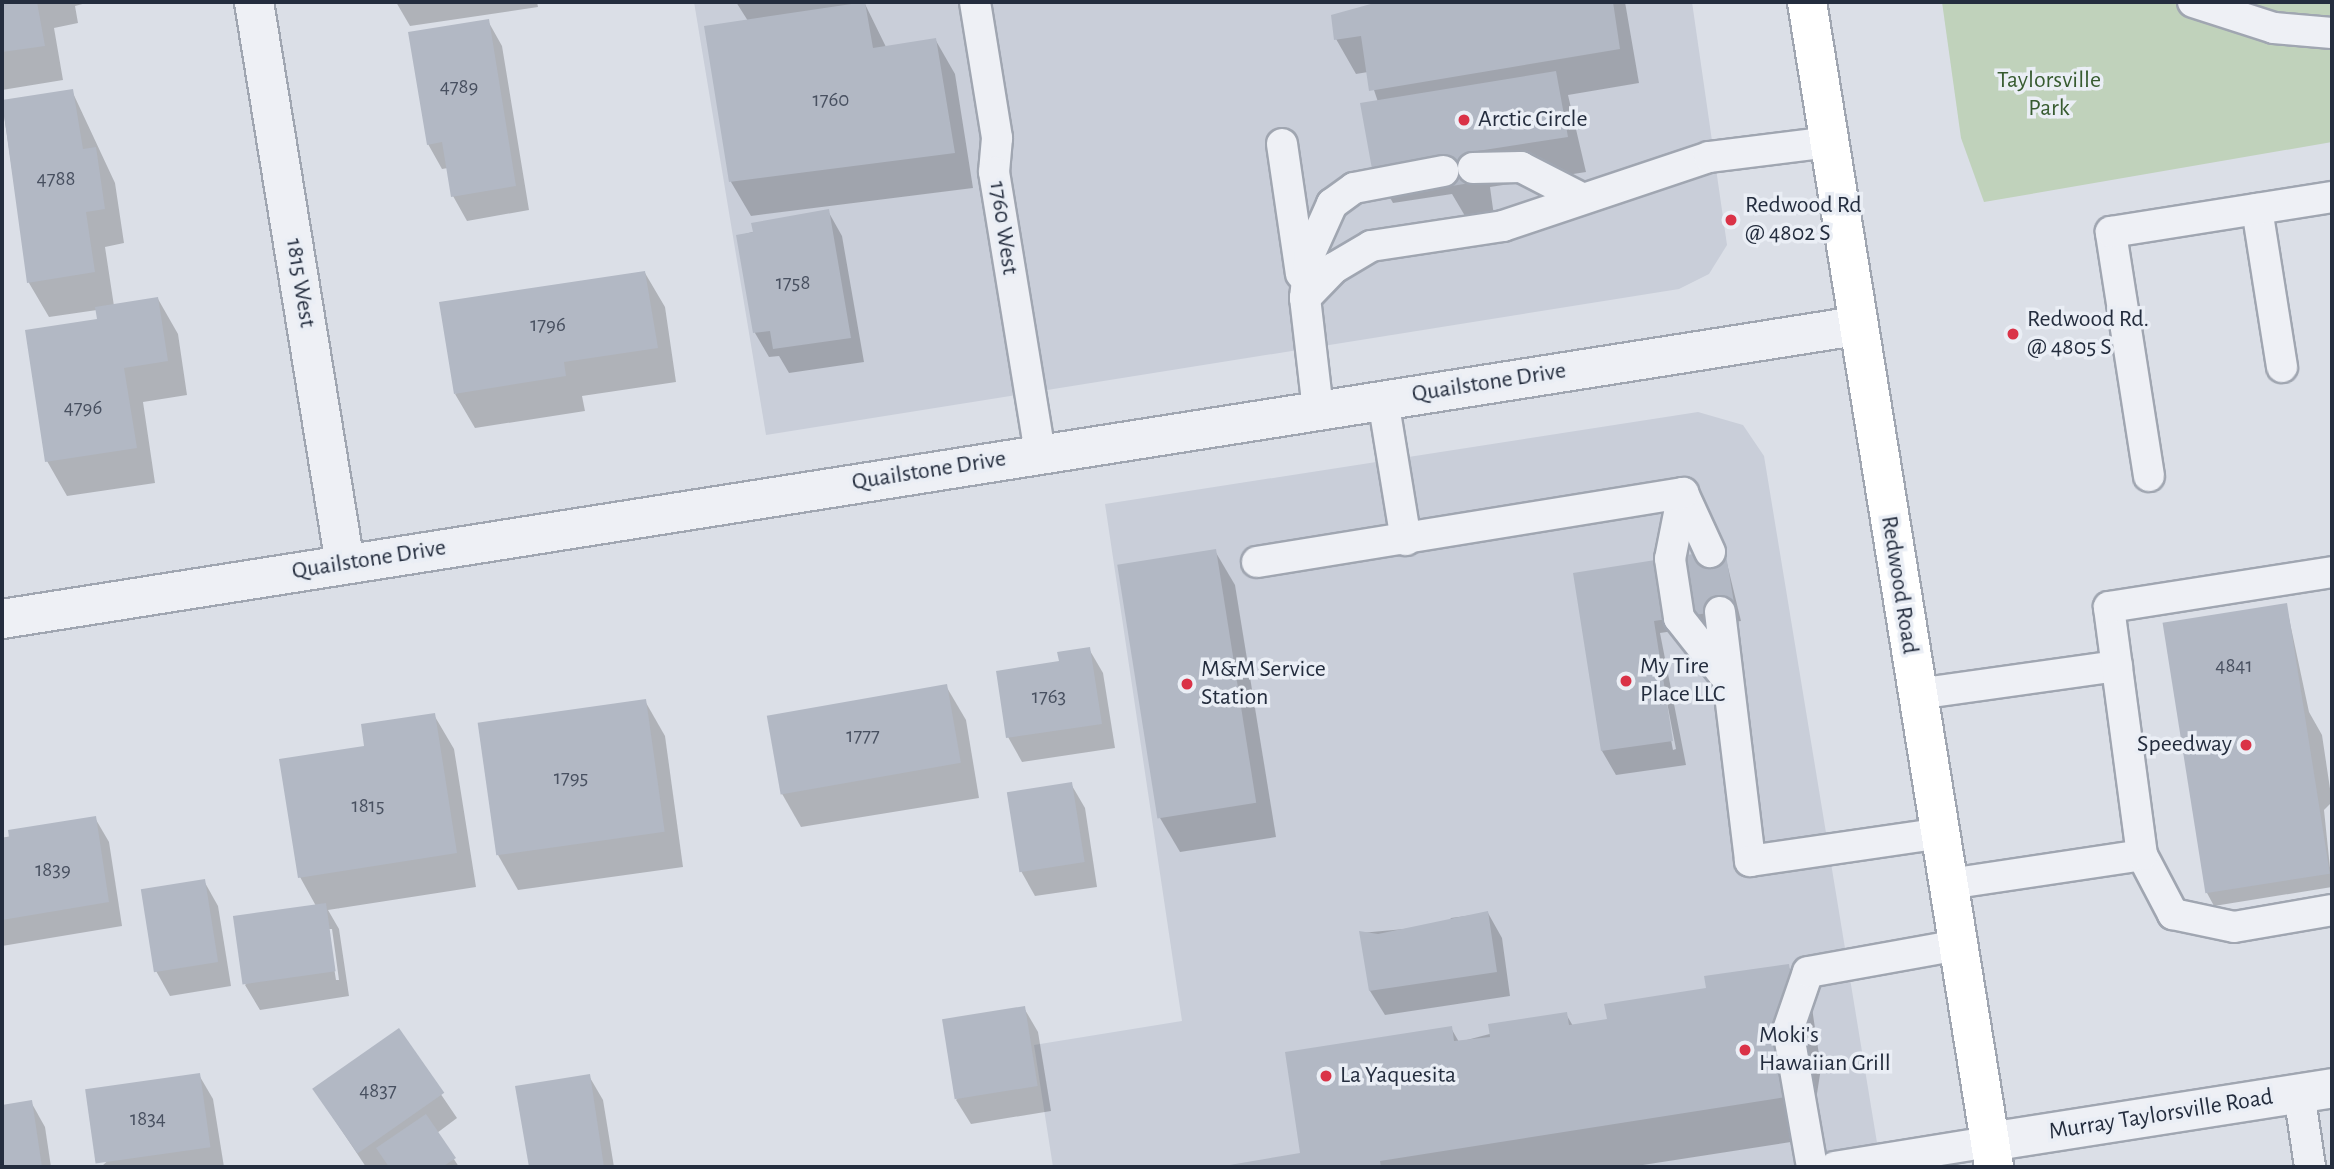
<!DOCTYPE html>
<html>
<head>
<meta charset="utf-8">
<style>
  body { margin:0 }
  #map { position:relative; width:2334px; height:1169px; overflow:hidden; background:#dbdfe7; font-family:"Alegreya Sans",sans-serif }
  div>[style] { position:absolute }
  .built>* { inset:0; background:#c9ced9 }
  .green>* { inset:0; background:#c0d2bb }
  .shadow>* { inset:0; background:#0003 }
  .building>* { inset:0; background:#b2b8c4; transform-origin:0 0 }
  .roads { filter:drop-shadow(2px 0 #a0a6b1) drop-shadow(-2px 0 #a0a6b1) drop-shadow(0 2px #a0a6b1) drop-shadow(0 -2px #a0a6b1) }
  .service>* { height:30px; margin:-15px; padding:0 15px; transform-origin:15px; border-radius:15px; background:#eef0f5 }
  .minor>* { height:38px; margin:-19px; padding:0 19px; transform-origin:19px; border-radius:19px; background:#eef0f5 }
  .tertiary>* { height:38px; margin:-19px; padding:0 19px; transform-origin:19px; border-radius:19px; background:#eef0f5 }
  .primary>* { height:38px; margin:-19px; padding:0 19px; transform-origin:19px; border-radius:19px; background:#fff }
  .dots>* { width:19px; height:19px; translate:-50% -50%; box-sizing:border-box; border:4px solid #eaeef5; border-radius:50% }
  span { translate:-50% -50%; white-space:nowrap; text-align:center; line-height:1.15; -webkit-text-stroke:7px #eaeef5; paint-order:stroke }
  .number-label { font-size:21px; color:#485060 }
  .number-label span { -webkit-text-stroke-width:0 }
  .park-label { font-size:24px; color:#375b30 }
  .poi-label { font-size:24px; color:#242d3e }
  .left { translate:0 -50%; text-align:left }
  .right { translate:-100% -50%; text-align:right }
  .street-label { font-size:24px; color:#242d3e }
  .frame { position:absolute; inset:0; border:4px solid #242d3e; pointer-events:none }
</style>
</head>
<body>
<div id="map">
  <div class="built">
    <i style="clip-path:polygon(694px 2px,1692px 2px,1727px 245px,1709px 274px,1679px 289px,766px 435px)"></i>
    <i style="clip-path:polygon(1698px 412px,1743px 425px,1764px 456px,1881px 1167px,1053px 1167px,1034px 1045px,1182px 1021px,1105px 504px)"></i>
  </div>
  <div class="green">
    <i style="clip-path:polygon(1942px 2px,2332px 2px,2332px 142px,1984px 202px,1961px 138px)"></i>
  </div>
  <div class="shadow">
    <i style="clip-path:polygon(2px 2px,90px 2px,75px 6px,78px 23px,54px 28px,63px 80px,2px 90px)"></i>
    <i style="clip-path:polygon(396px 2px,537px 2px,538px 7px,410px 26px)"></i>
    <i style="clip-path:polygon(736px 2px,865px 4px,886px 47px,935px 39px,955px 74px,973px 188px,751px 216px,731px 182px,706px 27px,748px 21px)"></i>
    <i style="clip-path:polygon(1396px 2px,1625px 2px,1639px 83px,1568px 95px,1586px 172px,1490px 187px,1494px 216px,1468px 221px,1452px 194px,1393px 203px,1373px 168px,1378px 102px,1368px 72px,1356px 74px,1336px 39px,1333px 16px)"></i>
    <i style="clip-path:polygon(488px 21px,502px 46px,529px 210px,467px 221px,453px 196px,448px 168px,442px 169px,428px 144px)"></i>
    <i style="clip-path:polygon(72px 91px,115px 183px,124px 243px,105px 247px,114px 306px,158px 299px,178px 334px,187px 395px,143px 402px,155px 483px,67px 496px,47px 461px,99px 320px,97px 310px,49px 317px,29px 283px,2px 102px)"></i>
    <i style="clip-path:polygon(828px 211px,842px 236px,864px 362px,789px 373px,779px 356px,769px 357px,755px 333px,738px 236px)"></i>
    <i style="clip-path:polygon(645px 273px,665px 307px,676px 382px,582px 396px,585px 411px,475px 428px,455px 394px)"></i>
    <i style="clip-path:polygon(1215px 551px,1235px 585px,1276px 837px,1180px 852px,1160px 818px,1119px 566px)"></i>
    <i style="clip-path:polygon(evenodd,1724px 551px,1741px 621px,1660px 633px,1686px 765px,1616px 775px,1602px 751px,1575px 575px,1724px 551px,1645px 607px,1650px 614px,1676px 749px,1673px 750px,1645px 607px)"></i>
    <i style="clip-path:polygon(2286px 604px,2309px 712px,2322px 735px,2332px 802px,2324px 810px,2332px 887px,2214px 906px,2207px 893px)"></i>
    <i style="clip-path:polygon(1089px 649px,1103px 673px,1115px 748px,1022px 762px,1008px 737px,1061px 663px)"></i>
    <i style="clip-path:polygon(946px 686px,966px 720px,979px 798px,801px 827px,781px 792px)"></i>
    <i style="clip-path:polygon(645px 701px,665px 736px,683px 867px,518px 890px,498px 855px)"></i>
    <i style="clip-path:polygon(evenodd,434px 715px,454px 749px,476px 887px,328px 910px,339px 929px,349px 996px,260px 1010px,245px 985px,316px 906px,300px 877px,366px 747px,434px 715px,328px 929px,332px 929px,339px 980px,336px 980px,328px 929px)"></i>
    <i style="clip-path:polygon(1071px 784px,1085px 808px,1097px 887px,1035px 896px,1021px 871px)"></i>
    <i style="clip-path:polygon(95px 818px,109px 842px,122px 926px,2px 946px,2px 838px)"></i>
    <i style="clip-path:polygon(204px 881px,218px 906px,231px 986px,170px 996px,156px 971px)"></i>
    <i style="clip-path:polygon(1488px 913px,1502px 938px,1510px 996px,1385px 1015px,1370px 991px,1361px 933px,1447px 925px,1451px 918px)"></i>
    <i style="clip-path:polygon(1788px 966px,1812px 1008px,1821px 1068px,1810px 1139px,1630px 1167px,1220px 1167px,1302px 1155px,1451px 1028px,1459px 1042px,1566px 1014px,1573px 1026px,1609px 1021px)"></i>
    <i style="clip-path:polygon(1024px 1008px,1038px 1032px,1051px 1111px,971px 1124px,956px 1100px)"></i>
    <i style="clip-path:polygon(398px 1031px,457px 1118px,437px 1133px,459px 1167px,366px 1167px,314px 1089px)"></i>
    <i style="clip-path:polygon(199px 1075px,213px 1099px,224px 1167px,101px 1167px)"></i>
    <i style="clip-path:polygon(589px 1076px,603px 1100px,614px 1167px,531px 1167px,517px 1087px)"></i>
    <i style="clip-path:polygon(31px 1102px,45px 1127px,51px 1167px,2px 1167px,2px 1107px)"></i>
  </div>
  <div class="building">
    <i style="clip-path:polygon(2px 2px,37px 2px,45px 46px,2px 52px)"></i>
    <i style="clip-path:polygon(865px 2px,873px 48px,936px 38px,955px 153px,729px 182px,704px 26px)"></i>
    <i style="clip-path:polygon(1378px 2px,1613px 2px,1620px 49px,1369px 91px,1361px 36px,1334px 40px,1331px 15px)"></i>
    <i style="clip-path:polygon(489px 19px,516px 186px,451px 197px,442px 142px,427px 145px,408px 32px)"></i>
    <i style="clip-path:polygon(1556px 71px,1568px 137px,1471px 152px,1476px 182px,1446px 187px,1441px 158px,1372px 169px,1360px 103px)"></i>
    <i style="clip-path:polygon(73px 89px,83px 149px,96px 147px,105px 209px,86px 212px,95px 272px,27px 283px,2px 100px)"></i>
    <i style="clip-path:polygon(829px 209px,851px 338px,773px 349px,770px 331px,753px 333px,736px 235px,753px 232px,751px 223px)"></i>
    <i style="clip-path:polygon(645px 271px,658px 348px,564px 362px,566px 376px,454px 394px,439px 302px)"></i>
    <i style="clip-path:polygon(158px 297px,168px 361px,124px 368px,137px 448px,45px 462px,25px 330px,97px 319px,95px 307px)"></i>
    <i style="left:1216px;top:549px;width:257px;height:100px;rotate:81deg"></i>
    <i style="clip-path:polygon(1725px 549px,1735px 609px,1654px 621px,1673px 741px,1601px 751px,1573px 573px)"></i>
    <i style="left:2287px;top:603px;width:274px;height:126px;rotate:81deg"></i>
    <i style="clip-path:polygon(1090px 647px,1102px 724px,1006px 738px,996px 671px,1059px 661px,1057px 652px)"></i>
    <i style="left:947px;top:684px;width:80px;height:183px;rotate:80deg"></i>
    <i style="left:646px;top:699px;width:134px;height:170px;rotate:82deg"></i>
    <i style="clip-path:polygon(435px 713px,457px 853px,298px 878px,279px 759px,364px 746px,361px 724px)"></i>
    <i style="left:1072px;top:782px;width:81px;height:66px;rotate:81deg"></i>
    <i style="clip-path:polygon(96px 816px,109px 902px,2px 920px,2px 838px,9px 837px,8px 830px)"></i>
    <i style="left:205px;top:879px;width:84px;height:65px;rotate:81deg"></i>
    <i style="left:326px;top:903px;width:69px;height:94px;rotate:82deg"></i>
    <i style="clip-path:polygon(1488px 911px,1497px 972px,1369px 991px,1359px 931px,1378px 934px)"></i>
    <i style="clip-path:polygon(1789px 964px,1798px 1024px,1786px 1097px,1380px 1161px,1381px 1167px,1218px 1167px,1300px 1153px,1285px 1052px,1452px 1026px,1454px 1041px,1490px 1037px,1488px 1024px,1567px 1012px,1569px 1025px,1607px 1019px,1604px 1004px,1706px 988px,1704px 976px)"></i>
    <i style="left:1025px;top:1006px;width:81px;height:84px;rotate:81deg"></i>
    <i style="left:399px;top:1028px;width:79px;height:106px;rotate:55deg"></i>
    <i style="left:200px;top:1073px;width:75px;height:116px;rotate:82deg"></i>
    <i style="clip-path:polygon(590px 1074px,604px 1167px,529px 1167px,515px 1086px)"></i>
    <i style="clip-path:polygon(32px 1100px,42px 1167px,2px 1167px,2px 1105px)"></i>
    <i style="clip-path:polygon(426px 1114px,456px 1158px,442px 1167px,389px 1167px,376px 1148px)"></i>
  </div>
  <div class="roads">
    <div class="service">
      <i style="left:975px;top:2px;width:138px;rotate:80.8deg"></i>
      <i style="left:997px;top:138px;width:34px;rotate:95deg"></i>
      <i style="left:994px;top:172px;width:285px;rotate:80.7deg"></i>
      <i style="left:2193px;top:2px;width:85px;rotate:17.8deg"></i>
      <i style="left:2274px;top:28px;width:58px;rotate:4.9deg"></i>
      <i style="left:1282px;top:144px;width:131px;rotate:81.7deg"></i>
      <i style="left:1473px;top:168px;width:48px;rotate:-1.2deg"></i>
      <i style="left:1521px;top:167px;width:68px;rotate:27.3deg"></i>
      <i style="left:2257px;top:209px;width:160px;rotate:81deg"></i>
      <i style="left:1305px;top:298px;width:45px;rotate:-83.7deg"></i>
      <i style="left:1310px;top:253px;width:54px;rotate:-65.8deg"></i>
      <i style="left:1332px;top:204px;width:27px;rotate:-36deg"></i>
      <i style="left:1354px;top:188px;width:91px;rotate:-10.8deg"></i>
      <i style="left:1383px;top:400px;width:142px;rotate:80.7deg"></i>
      <i style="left:1318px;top:410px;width:113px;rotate:-96.6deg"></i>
      <i style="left:1305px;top:298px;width:42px;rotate:-46deg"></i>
      <i style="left:1334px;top:268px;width:43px;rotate:-30.7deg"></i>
      <i style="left:1371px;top:246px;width:134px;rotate:-8.6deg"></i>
      <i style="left:1503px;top:226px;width:217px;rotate:-18.5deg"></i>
      <i style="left:1709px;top:157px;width:122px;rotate:-7.1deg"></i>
      <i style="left:2149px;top:476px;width:247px;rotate:-98.9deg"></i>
      <i style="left:2111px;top:232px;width:224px;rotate:-9deg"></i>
      <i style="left:1683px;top:493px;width:67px;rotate:101.1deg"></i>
      <i style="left:1670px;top:559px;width:60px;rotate:81.3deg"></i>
      <i style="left:1679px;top:618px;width:71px;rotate:51.8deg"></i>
      <i style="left:1683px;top:493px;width:65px;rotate:65.4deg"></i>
      <i style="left:1257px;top:562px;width:432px;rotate:-9.2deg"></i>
      <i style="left:1720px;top:612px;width:251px;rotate:83.1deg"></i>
      <i style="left:1750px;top:861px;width:193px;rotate:-8.3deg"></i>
      <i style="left:1917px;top:694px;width:202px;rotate:-8deg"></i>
      <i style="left:2142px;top:855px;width:67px;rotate:62.3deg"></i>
      <i style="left:2173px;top:914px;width:62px;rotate:12deg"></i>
      <i style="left:2234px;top:927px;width:99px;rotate:-9.8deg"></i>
      <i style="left:1949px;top:884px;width:195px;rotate:-8.5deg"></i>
      <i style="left:2142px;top:855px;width:250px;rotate:-97.6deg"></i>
      <i style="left:2109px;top:607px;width:226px;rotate:-8.9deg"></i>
      <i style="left:2299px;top:1093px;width:75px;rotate:81.5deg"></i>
      <i style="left:1812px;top:1167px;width:139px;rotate:-99.9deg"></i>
      <i style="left:1788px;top:1030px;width:61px;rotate:-71deg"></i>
      <i style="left:1808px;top:972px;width:152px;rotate:-10.2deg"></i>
      <i style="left:1835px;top:1167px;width:156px;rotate:-9.2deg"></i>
    </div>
    <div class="minor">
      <i style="left:254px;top:2px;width:569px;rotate:80.8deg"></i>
      <i style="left:2px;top:619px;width:1878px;rotate:-8.98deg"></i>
    </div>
    <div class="tertiary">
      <i style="left:1989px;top:1142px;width:347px;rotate:-8.9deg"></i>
    </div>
    <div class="primary">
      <i style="left:1807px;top:2px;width:1180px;rotate:80.88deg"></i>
    </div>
  </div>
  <div class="dots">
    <i style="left:1464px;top:120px;background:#da3247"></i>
    <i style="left:1731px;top:220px;background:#da3247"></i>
    <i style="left:2013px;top:334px;background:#da3247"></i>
    <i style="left:1626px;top:681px;background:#da3247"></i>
    <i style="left:1187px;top:684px;background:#da3247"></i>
    <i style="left:2246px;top:745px;background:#da3247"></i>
    <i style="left:1745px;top:1050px;background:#da3247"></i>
    <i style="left:1326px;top:1076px;background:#da3247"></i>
  </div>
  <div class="number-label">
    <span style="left:459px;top:87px">4789</span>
    <span style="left:831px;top:100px">1760</span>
    <span style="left:56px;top:179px">4788</span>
    <span style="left:793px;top:283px">1758</span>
    <span style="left:548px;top:325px">1796</span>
    <span style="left:83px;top:408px">4796</span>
    <span style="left:2234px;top:666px">4841</span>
    <span style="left:1049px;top:697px">1763</span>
    <span style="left:863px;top:736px">1777</span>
    <span style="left:571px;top:778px">1795</span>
    <span style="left:368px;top:806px">1815</span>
    <span style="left:53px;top:870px">1839</span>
    <span style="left:378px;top:1091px">4837</span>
    <span style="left:148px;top:1119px">1834</span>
  </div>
  <div class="park-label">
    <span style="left:2049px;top:95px">Taylorsville<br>Park</span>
  </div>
  <div class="poi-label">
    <span class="left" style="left:1478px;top:120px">Arctic Circle</span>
    <span class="left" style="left:1745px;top:220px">Redwood Rd<br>@ 4802 S</span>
    <span class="left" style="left:2027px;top:334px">Redwood Rd.<br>@ 4805 S</span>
    <span class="left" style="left:1640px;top:681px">My Tire<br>Place LLC</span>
    <span class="left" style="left:1201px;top:684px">M&amp;M Service<br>Station</span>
    <span class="right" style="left:2232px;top:745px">Speedway</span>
    <span class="left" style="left:1759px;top:1050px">Moki's<br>Hawaiian Grill</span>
    <span class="left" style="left:1340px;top:1076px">La Yaquesita</span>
  </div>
  <div class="street-label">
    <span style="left:1003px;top:228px;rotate:82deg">1760 West</span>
    <span style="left:300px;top:283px;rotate:81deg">1815 West</span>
    <span style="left:1489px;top:383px;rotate:-9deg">Quailstone Drive</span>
    <span style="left:929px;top:471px;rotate:-9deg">Quailstone Drive</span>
    <span style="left:369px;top:560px;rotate:-9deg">Quailstone Drive</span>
    <span style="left:1899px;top:585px;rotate:81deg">Redwood Road</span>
    <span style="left:2161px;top:1115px;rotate:-9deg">Murray Taylorsville Road</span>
  </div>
  <div class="frame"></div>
</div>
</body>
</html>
